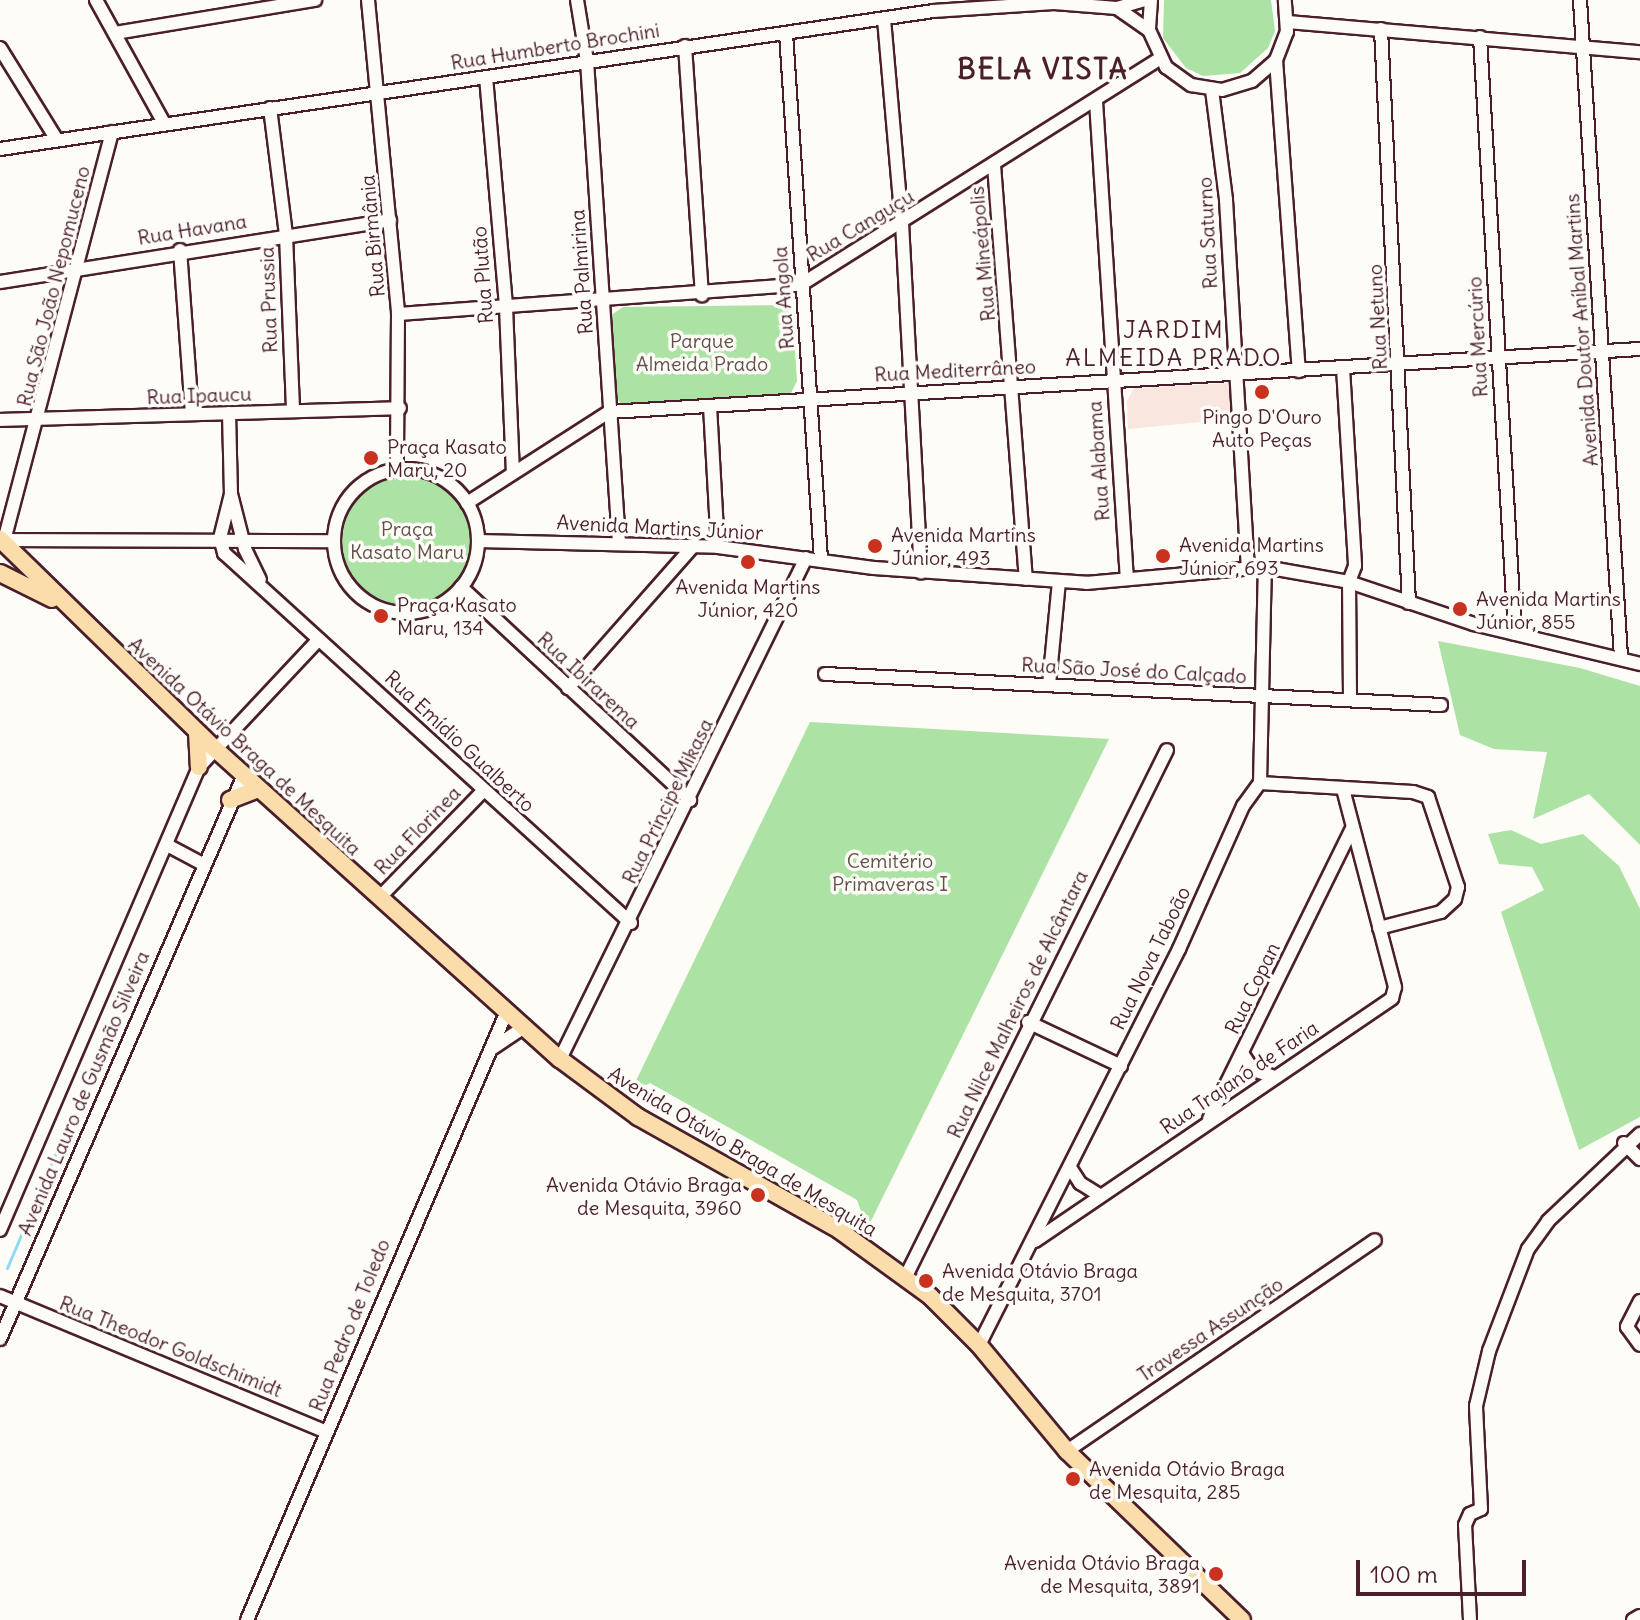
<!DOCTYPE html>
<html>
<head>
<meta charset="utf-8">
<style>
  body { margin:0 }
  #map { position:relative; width:1640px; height:1620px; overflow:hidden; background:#fdfcf7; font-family:Delius,sans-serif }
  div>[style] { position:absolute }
  .built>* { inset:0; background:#f8e6df }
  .green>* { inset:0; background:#ace2a4 }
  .round { border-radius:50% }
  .stream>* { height:3px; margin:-1.5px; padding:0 1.5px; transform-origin:1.5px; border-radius:1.5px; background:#90d9f1 }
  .roads { filter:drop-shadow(2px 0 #4a1f2b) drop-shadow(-2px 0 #4a1f2b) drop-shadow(0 2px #4a1f2b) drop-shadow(0 -2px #4a1f2b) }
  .minor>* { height:12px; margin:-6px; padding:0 6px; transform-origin:6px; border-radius:6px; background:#fdfcf7 }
  .minor>.ring { margin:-6px; padding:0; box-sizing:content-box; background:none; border:12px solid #fdfcf7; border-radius:50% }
  .major>* { height:16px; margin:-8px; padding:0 8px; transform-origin:8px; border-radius:8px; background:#fbddab }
  .dots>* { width:22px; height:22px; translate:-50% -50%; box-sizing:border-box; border:4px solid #fdfcf7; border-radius:50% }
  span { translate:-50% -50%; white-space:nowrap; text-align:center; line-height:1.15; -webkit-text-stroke:7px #fdfcf7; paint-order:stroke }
  .street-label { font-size:20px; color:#4a1f2b }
  .park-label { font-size:20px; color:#625049 }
  .poi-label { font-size:20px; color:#4a1f2b }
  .left { translate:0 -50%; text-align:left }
  .right { translate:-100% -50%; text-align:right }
  .quarter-label { font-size:24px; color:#4a1f2b; letter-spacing:2px }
  .district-label { font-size:28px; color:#4a1f2b; font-weight:700; letter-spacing:2px }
  .scale { position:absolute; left:1356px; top:1560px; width:170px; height:36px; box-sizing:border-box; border:4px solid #4a1f2b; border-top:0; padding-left:10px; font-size:24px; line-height:28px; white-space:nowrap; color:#4a1f2b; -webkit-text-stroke:6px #fdfcf7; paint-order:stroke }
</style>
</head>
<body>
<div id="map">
  <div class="built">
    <i style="clip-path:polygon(1230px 383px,1232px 419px,1128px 429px,1127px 401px,1134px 388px)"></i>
  </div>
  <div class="green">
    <i style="clip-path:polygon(1164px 0,1271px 0,1275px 31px,1268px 48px,1240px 73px,1203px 76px,1186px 68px,1163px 38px)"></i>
    <i style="clip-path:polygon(792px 305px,797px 381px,790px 395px,621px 404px,615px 395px,610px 316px,623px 307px)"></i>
    <i class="round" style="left:334px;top:469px;width:144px;height:144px"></i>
    <i style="clip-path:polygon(1438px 641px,1580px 668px,1640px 686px,1640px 845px,1589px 794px,1533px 819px,1547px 752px,1494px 749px,1460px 735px)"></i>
    <i style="clip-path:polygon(810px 722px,1109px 739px,867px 1229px,857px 1200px,650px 1083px,630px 1093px)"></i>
    <i style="clip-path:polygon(1511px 830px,1541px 844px,1583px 834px,1619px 866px,1640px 909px,1640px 1117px,1579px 1150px,1501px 912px,1544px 890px,1532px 867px,1499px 864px,1488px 834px)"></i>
  </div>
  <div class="stream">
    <i style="left:7px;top:1268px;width:146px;rotate:-67deg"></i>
  </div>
  <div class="roads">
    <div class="minor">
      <i style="left:96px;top:0;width:141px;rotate:61.1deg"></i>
      <i style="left:368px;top:0;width:315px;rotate:84.5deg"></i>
      <i style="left:398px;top:314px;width:156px;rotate:90.4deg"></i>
      <i style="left:577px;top:0;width:62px;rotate:80.7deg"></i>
      <i style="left:587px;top:61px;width:482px;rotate:86.2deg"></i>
      <i style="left:1151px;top:0;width:30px;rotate:94deg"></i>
      <i style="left:1149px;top:30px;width:41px;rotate:65.3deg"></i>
      <i style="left:1166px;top:67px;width:31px;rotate:36deg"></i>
      <i style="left:1191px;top:85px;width:31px;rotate:9deg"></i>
      <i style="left:1222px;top:90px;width:31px;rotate:-17deg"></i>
      <i style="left:1252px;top:81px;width:32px;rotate:-41deg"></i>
      <i style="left:1276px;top:60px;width:30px;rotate:-69deg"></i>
      <i style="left:1287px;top:32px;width:32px;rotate:-94deg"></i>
      <i style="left:1580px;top:0;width:658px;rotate:86.43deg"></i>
      <i style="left:1117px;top:8px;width:39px;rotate:35deg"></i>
      <i style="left:884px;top:19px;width:205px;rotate:85deg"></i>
      <i style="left:902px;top:223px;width:350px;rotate:86.9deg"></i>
      <i style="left:1288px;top:22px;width:353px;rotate:4.9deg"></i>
      <i style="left:1381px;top:29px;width:575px;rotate:87.21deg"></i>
      <i style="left:115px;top:33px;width:203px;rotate:-9.4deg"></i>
      <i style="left:786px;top:33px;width:528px;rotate:86.2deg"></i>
      <i style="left:1480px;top:37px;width:598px;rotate:86.64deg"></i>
      <i style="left:685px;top:46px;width:250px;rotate:86.1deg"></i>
      <i style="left:0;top:48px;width:108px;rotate:58.2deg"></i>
      <i style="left:1276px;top:60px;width:312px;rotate:85.8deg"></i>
      <i style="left:486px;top:77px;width:231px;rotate:85deg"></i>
      <i style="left:506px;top:307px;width:164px;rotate:87.6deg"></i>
      <i style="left:1212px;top:90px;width:111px;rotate:82.7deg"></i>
      <i style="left:1226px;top:200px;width:367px;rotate:86.6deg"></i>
      <i style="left:1096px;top:101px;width:479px;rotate:86.3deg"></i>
      <i style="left:270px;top:108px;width:128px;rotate:82.8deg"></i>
      <i style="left:286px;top:235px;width:176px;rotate:87.7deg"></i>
      <i style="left:112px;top:132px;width:422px;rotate:104.8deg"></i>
      <i style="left:4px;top:540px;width:330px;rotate:0.2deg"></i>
      <i style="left:0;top:149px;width:943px;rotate:-8.41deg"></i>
      <i style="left:933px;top:11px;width:121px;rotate:-3.8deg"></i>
      <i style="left:1054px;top:3px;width:63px;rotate:4.5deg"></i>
      <i style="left:1117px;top:8px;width:29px;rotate:-16deg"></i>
      <i style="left:994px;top:165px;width:415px;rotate:85.6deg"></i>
      <i style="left:180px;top:250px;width:164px;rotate:85.8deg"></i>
      <i style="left:0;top:282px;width:395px;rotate:-9deg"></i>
      <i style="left:398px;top:314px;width:405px;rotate:-4.2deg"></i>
      <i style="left:802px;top:284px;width:422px;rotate:-32.2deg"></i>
      <i style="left:1343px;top:368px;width:198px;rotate:86.5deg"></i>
      <i style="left:1355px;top:566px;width:17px;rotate:111deg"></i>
      <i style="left:1349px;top:582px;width:117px;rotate:89.5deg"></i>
      <i style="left:710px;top:406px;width:141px;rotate:86.8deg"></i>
      <i style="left:229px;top:413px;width:81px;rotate:88.6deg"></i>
      <i style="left:231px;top:494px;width:57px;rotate:75.7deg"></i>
      <i style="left:245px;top:549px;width:34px;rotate:64deg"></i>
      <i style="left:0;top:420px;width:400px;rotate:-1.7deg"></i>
      <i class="ring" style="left:334px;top:469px;width:132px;height:132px"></i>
      <i style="left:231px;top:494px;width:45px;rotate:104deg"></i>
      <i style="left:220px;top:538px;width:16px;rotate:75deg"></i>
      <i style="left:224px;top:553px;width:550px;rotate:42.27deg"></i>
      <i style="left:467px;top:503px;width:169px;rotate:-32.7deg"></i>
      <i style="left:609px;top:412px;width:1033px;rotate:-3.5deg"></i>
      <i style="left:478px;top:541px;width:240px;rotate:1.4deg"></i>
      <i style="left:718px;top:547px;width:157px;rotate:7.7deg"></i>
      <i style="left:874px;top:568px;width:213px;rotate:4deg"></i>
      <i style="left:1086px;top:583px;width:180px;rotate:-5.1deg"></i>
      <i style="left:1265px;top:567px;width:85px;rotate:10.1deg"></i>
      <i style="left:1349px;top:582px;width:132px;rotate:18.6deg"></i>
      <i style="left:1474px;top:624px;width:171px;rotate:13.5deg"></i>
      <i style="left:461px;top:587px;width:313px;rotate:42.9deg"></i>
      <i style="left:825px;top:674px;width:617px;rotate:2.88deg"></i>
      <i style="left:1049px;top:685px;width:103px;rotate:-84.5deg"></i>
      <i style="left:568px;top:688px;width:191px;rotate:-48.6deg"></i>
      <i style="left:1260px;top:783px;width:153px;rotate:3.4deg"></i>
      <i style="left:1413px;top:792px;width:16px;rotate:18deg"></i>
      <i style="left:1428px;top:797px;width:95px;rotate:71.6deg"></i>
      <i style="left:1458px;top:887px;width:12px;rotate:104deg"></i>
      <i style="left:1455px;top:899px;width:19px;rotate:137deg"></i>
      <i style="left:1441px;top:912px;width:64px;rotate:165.5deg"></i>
      <i style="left:167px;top:845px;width:40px;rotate:28deg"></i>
      <i style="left:380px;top:897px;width:148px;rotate:-45.8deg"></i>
      <i style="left:1028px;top:1022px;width:103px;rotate:25.3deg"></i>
      <i style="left:493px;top:1048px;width:37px;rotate:-34deg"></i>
      <i style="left:1242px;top:1053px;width:20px;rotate:57deg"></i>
      <i style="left:1253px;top:1070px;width:22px;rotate:18deg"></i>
      <i style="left:560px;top:1059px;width:558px;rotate:-63.85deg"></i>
      <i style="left:1209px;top:1119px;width:323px;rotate:-63.8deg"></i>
      <i style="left:1624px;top:1143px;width:23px;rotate:45deg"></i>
      <i style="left:1071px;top:1169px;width:17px;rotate:57deg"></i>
      <i style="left:1080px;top:1183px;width:22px;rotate:32deg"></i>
      <i style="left:0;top:1230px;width:504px;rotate:-66.74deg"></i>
      <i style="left:199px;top:767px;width:175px;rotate:-46.8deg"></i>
      <i style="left:1035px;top:1241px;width:432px;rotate:-34.2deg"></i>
      <i style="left:1392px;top:998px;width:11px;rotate:-75deg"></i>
      <i style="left:1395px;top:987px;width:205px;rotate:-104.7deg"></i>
      <i style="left:906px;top:1276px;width:587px;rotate:-63.61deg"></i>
      <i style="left:0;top:1296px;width:354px;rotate:22.6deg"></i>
      <i style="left:1640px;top:1301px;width:29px;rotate:117deg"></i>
      <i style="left:1627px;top:1327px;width:22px;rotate:54deg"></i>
      <i style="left:0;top:1339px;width:615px;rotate:-66.61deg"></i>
      <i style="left:979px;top:1345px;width:444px;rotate:-63.2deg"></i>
      <i style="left:1179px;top:949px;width:157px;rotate:-65.9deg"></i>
      <i style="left:1243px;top:806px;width:29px;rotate:-54deg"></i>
      <i style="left:1260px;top:783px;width:216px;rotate:-88.7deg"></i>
      <i style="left:1067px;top:1451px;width:373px;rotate:-34.4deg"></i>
      <i style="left:247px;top:1620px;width:662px;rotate:-66.88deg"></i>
      <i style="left:1470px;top:1620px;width:95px;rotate:-93deg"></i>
      <i style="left:1465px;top:1525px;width:12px;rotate:-66deg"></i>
      <i style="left:1470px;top:1514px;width:12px;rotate:-24deg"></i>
      <i style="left:1481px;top:1509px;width:103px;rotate:-92.8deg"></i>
      <i style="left:1476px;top:1406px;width:57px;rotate:-76.7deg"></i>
      <i style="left:1489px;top:1351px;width:109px;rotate:-69.1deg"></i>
      <i style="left:1528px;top:1249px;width:34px;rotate:-54deg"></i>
      <i style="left:1548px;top:1221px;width:127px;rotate:-43.4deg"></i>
      <i style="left:1633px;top:1620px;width:8px;rotate:-30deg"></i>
    </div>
    <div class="major">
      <i style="left:0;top:539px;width:298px;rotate:44.3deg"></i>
      <i style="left:213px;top:747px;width:467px;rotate:42deg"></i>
      <i style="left:560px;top:1059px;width:97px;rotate:36.6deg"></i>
      <i style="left:638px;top:1117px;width:231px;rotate:29.3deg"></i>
      <i style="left:839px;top:1230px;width:112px;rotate:36deg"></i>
      <i style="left:930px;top:1296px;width:69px;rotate:45deg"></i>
      <i style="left:979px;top:1345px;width:138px;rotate:50.3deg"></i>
      <i style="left:1067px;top:1451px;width:243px;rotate:44deg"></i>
      <i style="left:0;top:573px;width:58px;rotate:26.6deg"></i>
      <i style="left:197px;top:732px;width:35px;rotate:87deg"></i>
      <i style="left:230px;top:800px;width:31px;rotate:-21deg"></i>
    </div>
  </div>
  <div class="dots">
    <i style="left:1262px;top:392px;background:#c8321e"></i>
    <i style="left:371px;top:458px;background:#c8321e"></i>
    <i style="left:875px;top:546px;background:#c8321e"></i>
    <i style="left:1163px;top:556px;background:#c8321e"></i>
    <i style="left:748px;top:562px;background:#c8321e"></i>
    <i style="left:1460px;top:609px;background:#c8321e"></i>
    <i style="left:381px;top:616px;background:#c8321e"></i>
    <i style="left:758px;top:1195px;background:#c8321e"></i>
    <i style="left:926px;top:1281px;background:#c8321e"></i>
    <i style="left:1073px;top:1479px;background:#c8321e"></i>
    <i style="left:1216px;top:1574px;background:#c8321e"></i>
  </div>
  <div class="street-label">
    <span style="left:555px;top:46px;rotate:-9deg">Rua Humberto Brochini</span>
    <span style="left:860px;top:225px;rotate:-31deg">Rua Canguçu</span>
    <span style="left:192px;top:229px;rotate:-9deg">Rua Havana</span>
    <span style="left:1207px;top:233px;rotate:-93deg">Rua Saturno</span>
    <span style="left:372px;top:236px;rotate:-95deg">Rua Birmânia</span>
    <span style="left:982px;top:254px;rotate:-95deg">Rua Mineápolis</span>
    <span style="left:581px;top:272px;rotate:-94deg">Rua Palmirina</span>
    <span style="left:482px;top:275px;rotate:-94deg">Rua Plutão</span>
    <span style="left:53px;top:286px;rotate:-76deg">Rua São João Nepomuceno</span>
    <span style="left:783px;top:298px;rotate:-94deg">Rua Angola</span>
    <span style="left:268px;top:300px;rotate:-92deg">Rua Prussia</span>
    <span style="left:1377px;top:317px;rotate:-93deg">Rua Netuno</span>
    <span style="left:1581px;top:330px;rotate:-94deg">Avenida Doutor Aníbal Martins</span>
    <span style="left:1477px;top:337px;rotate:-93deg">Rua Mercúrio</span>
    <span style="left:955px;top:370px;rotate:-3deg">Rua Mediterrâneo</span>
    <span style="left:199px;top:395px;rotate:-2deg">Rua Ipaucu</span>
    <span style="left:1098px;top:461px;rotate:-94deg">Rua Alabama</span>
    <span style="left:660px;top:527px;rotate:3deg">Avenida Martins Júnior</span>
    <span style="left:1134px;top:670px;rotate:3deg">Rua São José do Calçado</span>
    <span style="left:589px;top:680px;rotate:43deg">Rua Ibirarema</span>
    <span style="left:460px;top:741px;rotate:43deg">Rua Emídio Gualberto</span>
    <span style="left:245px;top:746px;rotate:43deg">Avenida Otávio Braga de Mesquita</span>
    <span style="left:667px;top:801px;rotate:-64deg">Rua Príncipe Mikasa</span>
    <span style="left:417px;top:830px;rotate:-46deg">Rua Florinea</span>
    <span style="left:1150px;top:958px;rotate:-64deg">Rua Nova Taboão</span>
    <span style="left:1252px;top:988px;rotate:-64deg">Rua Copan</span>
    <span style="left:1017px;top:1004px;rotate:-64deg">Rua Nilce Malheiros de Alcântara</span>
    <span style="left:1239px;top:1077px;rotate:-34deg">Rua Trajano de Faria</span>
    <span style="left:83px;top:1093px;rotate:-67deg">Avenida Lauro de Gusmão Silveira</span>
    <span style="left:743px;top:1151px;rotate:31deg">Avenida Otávio Braga de Mesquita</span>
    <span style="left:349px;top:1325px;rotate:-68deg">Rua Pedro de Toledo</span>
    <span style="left:1210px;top:1329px;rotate:-34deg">Travessa Assunção</span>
    <span style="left:171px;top:1346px;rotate:22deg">Rua Theodor Goldschimidt</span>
  </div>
  <div class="park-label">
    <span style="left:702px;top:352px">Parque<br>Almeida Prado</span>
    <span style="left:407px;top:540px">Praça<br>Kasato Maru</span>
    <span style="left:890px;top:872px">Cemitério<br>Primaveras I</span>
  </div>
  <div class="poi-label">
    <span style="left:1262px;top:428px">Pingo D'Ouro<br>Auto Peças</span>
    <span class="left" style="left:387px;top:458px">Praça Kasato<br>Maru, 20</span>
    <span class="left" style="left:891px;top:546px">Avenida Martins<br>Júnior, 493</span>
    <span class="left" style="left:1179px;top:556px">Avenida Martins<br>Júnior, 693</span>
    <span style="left:748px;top:598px">Avenida Martins<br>Júnior, 420</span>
    <span class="left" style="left:1476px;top:610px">Avenida Martins<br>Júnior, 855</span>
    <span class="left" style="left:397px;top:616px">Praça Kasato<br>Maru, 134</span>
    <span class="right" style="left:742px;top:1196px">Avenida Otávio Braga<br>de Mesquita, 3960</span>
    <span class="left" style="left:942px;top:1282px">Avenida Otávio Braga<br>de Mesquita, 3701</span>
    <span class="left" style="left:1089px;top:1480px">Avenida Otávio Braga<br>de Mesquita, 285</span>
    <span class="right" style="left:1200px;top:1574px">Avenida Otávio Braga<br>de Mesquita, 3891</span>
  </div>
  <div class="quarter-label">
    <span style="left:1174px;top:344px">JARDIM<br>ALMEIDA PRADO</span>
  </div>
  <div class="district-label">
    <span style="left:1043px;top:69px">BELA VISTA</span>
  </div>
  <div class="scale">100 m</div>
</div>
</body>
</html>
